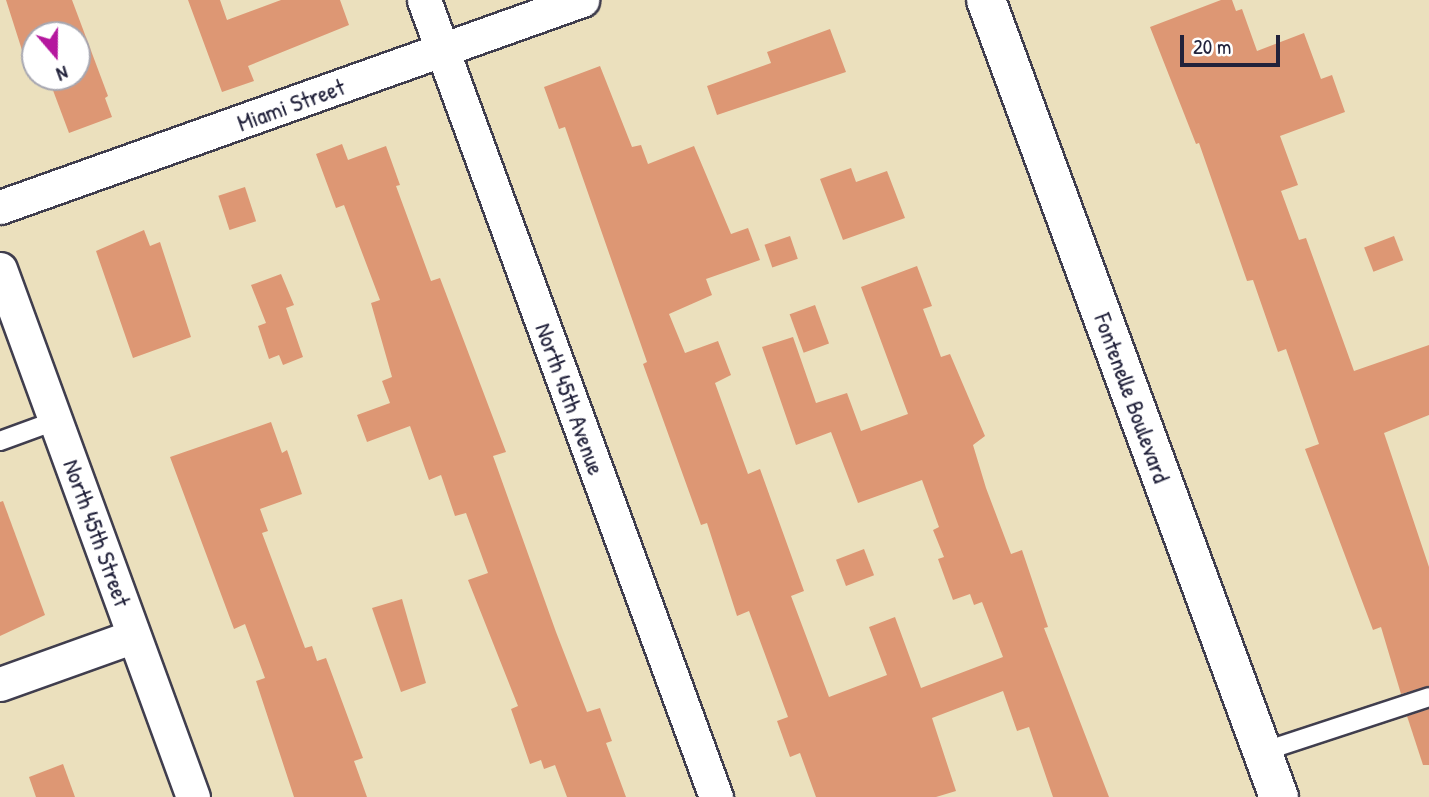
<!DOCTYPE html>
<html>
<head>
<meta charset="utf-8">
<style>
  body { margin:0 }
  #map { position:relative; width:1429px; height:797px; overflow:hidden; background:#ebe0bd; font-family:"Patrick Hand",sans-serif }
  div>[style] { position:absolute }
  .building>* { inset:0; background:#dd9774; transform-origin:0 0 }
  .roads { filter:drop-shadow(2px 0 #403e4e) drop-shadow(-2px 0 #403e4e) drop-shadow(0 2px #403e4e) drop-shadow(0 -2px #403e4e) }
  .lane>* { height:18px; margin:-9px; padding:0 9px; transform-origin:9px; border-radius:9px; background:#fff }
  .street>* { height:33px; margin:-16.5px; padding:0 16.5px; transform-origin:16.5px; border-radius:16.5px; background:#fff }
  .secondary>* { height:38px; margin:-19px; padding:0 19px; transform-origin:19px; border-radius:19px; background:#fff }
  span { translate:-50% -50%; white-space:nowrap; text-align:center; line-height:1.15; -webkit-text-stroke:5px #fff; paint-order:stroke }
  .street-label { font-size:24px; color:#22223b }
  .north { position:absolute; left:21px; top:21px; width:70px; height:70px; box-sizing:border-box; background:#fff; border:2px solid #a7a7b1; border-radius:50%; rotate:160deg; font-size:19px; font-weight:700; line-height:28px; text-align:center; color:#22223b }
  .north::after { content:''; display:block; margin:auto; width:24px; height:32px; background:#b5179e; clip-path:polygon(50% 0,100% 100%,50% 72%,0 100%) }
  .scale { position:absolute; left:1180px; top:35px; width:100px; height:32px; box-sizing:border-box; border:4px solid #22223b; border-top:0; padding-left:9px; font-size:21px; line-height:24px; white-space:nowrap; color:#22223b; -webkit-text-stroke:5px #fff; paint-order:stroke }
</style>
</head>
<body>
<div id="map">
  <div class="building">
    <i style="clip-path:polygon(6px 0,72px 0,108px 96px,105px 98px,112px 117px,69px 133px,48px 77px,77px 77px,77px 35px,35px 35px,35px 66px,28px 69px)"></i>
    <i style="clip-path:polygon(188px 0,220px 0,227px 20px,281px 0,340px 0,349px 25px,248px 66px,254px 81px,222px 92px)"></i>
    <i style="clip-path:polygon(1221px 0,1232px 0,1236px 11px,1242px 9px,1257px 51px,1304px 33px,1321px 79px,1332px 75px,1345px 112px,1280px 136px,1298px 185px,1281px 191px,1299px 240px,1306px 238px,1354px 371px,1429px 345px,1429px 415px,1384px 433px,1429px 567px,1429px 686px,1401px 694px,1381px 627px,1373px 630px,1305px 449px,1319px 444px,1286px 349px,1278px 352px,1253px 280px,1247px 281px,1199px 143px,1196px 144px,1150px 27px)"></i>
    <i style="clip-path:polygon(830px 29px,846px 72px,717px 115px,707px 86px,771px 63px,767px 52px)"></i>
    <i style="clip-path:polygon(600px 66px,632px 147px,641px 145px,648px 164px,694px 146px,731px 234px,748px 228px,760px 260px,706px 279px,712px 295px,669px 314px,685px 353px,718px 341px,731px 375px,715px 383px,748px 474px,760px 469px,804px 591px,791px 596px,829px 697px,887px 675px,869px 627px,895px 617px,921px 688px,1003px 657px,982px 602px,974px 605px,970px 594px,953px 600px,938px 559px,944px 557px,933px 530px,939px 527px,922px 480px,858px 503px,831px 432px,796px 445px,762px 347px,793px 337px,816px 403px,847px 393px,861px 431px,908px 414px,861px 287px,917px 266px,932px 306px,923px 309px,941px 357px,950px 354px,985px 436px,973px 445px,986px 488px,1011px 554px,1022px 550px,1048px 627px,1044px 628px,1109px 797px,1053px 797px,1029px 727px,1017px 731px,1003px 691px,932px 718px,956px 791px,936px 797px,816px 797px,800px 753px,790px 757px,777px 721px,788px 717px,749px 611px,737px 616px,707px 523px,701px 525px,643px 364px,647px 362px,565px 127px,559px 129px,544px 87px)"></i>
    <i style="clip-path:polygon(342px 144px,348px 160px,386px 146px,400px 185px,396px 186px,431px 281px,440px 278px,506px 452px,493px 456px,556px 632px,587px 712px,600px 708px,612px 741px,606px 743px,626px 797px,567px 797px,555px 765px,544px 769px,541px 760px,530px 764px,511px 709px,518px 706px,468px 580px,488px 573px,466px 513px,455px 516px,441px 475px,429px 480px,410px 426px,367px 442px,357px 415px,390px 403px,382px 381px,392px 377px,371px 303px,380px 300px,344px 205px,336px 208px,316px 154px)"></i>
    <i style="clip-path:polygon(851px 168px,856px 182px,887px 171px,905px 218px,843px 240px,820px 179px)"></i>
    <i style="left:245px;top:187px;width:36px;height:28px;rotate:72deg"></i>
    <i style="clip-path:polygon(144px 230px,150px 246px,160px 242px,191px 337px,133px 358px,96px 251px)"></i>
    <i style="left:790px;top:236px;width:24px;height:27px;rotate:71deg"></i>
    <i style="left:1394px;top:236px;width:26px;height:32px;rotate:69deg"></i>
    <i style="clip-path:polygon(281px 274px,294px 305px,286px 308px,303px 357px,283px 365px,279px 355px,269px 359px,258px 326px,266px 323px,251px 285px)"></i>
    <i style="left:815px;top:305px;width:41px;height:27px;rotate:70deg"></i>
    <i style="clip-path:polygon(271px 422px,282px 453px,287px 450px,302px 494px,260px 509px,268px 531px,262px 533px,305px 648px,312px 646px,317px 661px,326px 658px,363px 758px,354px 761px,367px 797px,294px 797px,256px 681px,265px 678px,245px 624px,234px 629px,170px 457px)"></i>
    <i style="clip-path:polygon(3px 501px,45px 615px,0 636px,0 502px)"></i>
    <i style="left:864px;top:549px;width:28px;height:30px;rotate:69deg"></i>
    <i style="clip-path:polygon(402px 599px,426px 683px,401px 692px,372px 608px)"></i>
    <i style="clip-path:polygon(1429px 709px,1429px 765px,1423px 765px,1407px 716px)"></i>
    <i style="clip-path:polygon(63px 764px,75px 797px,36px 797px,29px 777px)"></i>
  </div>
  <div class="roads">
    <div class="lane">
      <i style="left:0;top:441px;width:59px;rotate:-20deg"></i>
      <i style="left:1262px;top:752px;width:176px;rotate:-18.2deg"></i>
    </div>
    <div class="street">
      <i style="left:424px;top:0;width:849px;rotate:69.88deg"></i>
      <i style="left:0;top:207px;width:618px;rotate:-19.58deg"></i>
      <i style="left:0;top:269px;width:562px;rotate:69.92deg"></i>
      <i style="left:0;top:684px;width:142px;rotate:-19.7deg"></i>
    </div>
    <div class="secondary">
      <i style="left:986px;top:0;width:849px;rotate:69.82deg"></i>
    </div>
  </div>
  <div class="street-label">
    <span style="left:291px;top:105px;rotate:-20deg">Miami Street</span>
    <span style="left:1132px;top:398px;rotate:70deg">Fontenelle Boulevard</span>
    <span style="left:570px;top:399px;rotate:70deg">North 45th Avenue</span>
    <span style="left:97px;top:533px;rotate:70deg">North 45th Street</span>
  </div>
  <div class="north">N</div>
  <div class="scale">20 m</div>
</div>
</body>
</html>
